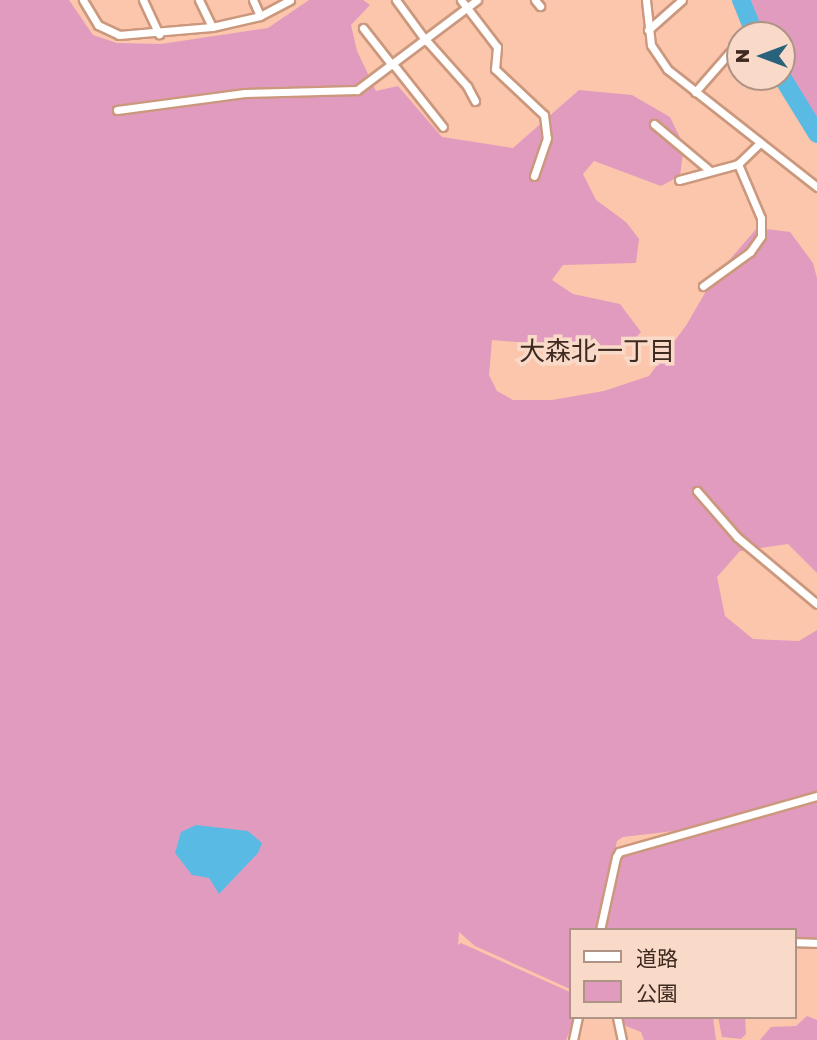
<!DOCTYPE html>
<html>
<head>
<meta charset="utf-8">
<style>
  body { margin:0 }
  #map { position:relative; width:817px; height:1040px; overflow:hidden; background:#fbc6ab; font-family:"Golos Text","Noto Sans JP",sans-serif }
  div>[style] { position:absolute }
  .green>* { inset:0; background:#e19bbe }
  .water>* { inset:0; background:#59bbe4 }
  .river>* { height:18px; margin:-9px; padding:0 9px; transform-origin:9px; border-radius:9px; background:#59bbe4 }
  .roads { filter:drop-shadow(2px 0 #cb987e) drop-shadow(-2px 0 #cb987e) drop-shadow(0 2px #cb987e) drop-shadow(0 -2px #cb987e) }
  .street>* { height:7px; margin:-3.5px; padding:0 3.5px; transform-origin:3.5px; border-radius:3.5px; background:#fff }
  span { translate:-50% -50%; white-space:nowrap; text-align:center; line-height:1.15; -webkit-text-stroke:7px #f9d9c8; paint-order:stroke }
  .neighbourhood-label { font-size:26px; color:#3f2a20 }
  .legend { position:absolute; left:569px; top:928px; width:228px; height:91px; box-sizing:border-box; background:#f9d9c8; border:2px solid #af9385; margin:0; padding:9px 12px; list-style:none; font-size:21px; color:#3f2a20 }
  .legend li { display:flex; align-items:center; gap:14px; height:35px }
  .legend b { width:35px; border:2px solid #af9385 }
  .north { position:absolute; left:726px; top:21px; width:70px; height:70px; box-sizing:border-box; background:#f9d9c8; border:2px solid #af9385; border-radius:50%; rotate:270deg; font-size:19px; font-weight:700; line-height:28px; text-align:center; color:#3f2a20 }
  .north::after { content:''; display:block; margin:auto; width:24px; height:32px; background:#28637b; clip-path:polygon(50% 0,100% 100%,50% 72%,0 100%) }
</style>
</head>
<body>
<div id="map">
  <div class="green">
    <i style="clip-path:polygon(0 0,69px 0,93px 35px,117px 43px,161px 44px,268px 28px,309px 0,363px 0,370px 5px,351px 25px,357px 51px,376px 91px,398px 86px,442px 137px,513px 148px,579px 90px,632px 95px,670px 117px,684px 146px,680px 176px,661px 186px,594px 161px,583px 174px,596px 200px,626px 222px,639px 239px,636px 263px,563px 265px,552px 280px,573px 294px,620px 304px,641px 332px,629px 344px,602px 353px,542px 344px,492px 340px,489px 375px,497px 391px,513px 400px,552px 400px,604px 391px,649px 376px,687px 324px,713px 279px,757px 228px,790px 232px,813px 263px,817px 278px,817px 573px,788px 544px,740px 551px,717px 577px,725px 616px,753px 639px,799px 641px,817px 630px,817px 793px,691px 829px,623px 837px,617px 841px,597px 930px,570px 930px,570px 989px,475px 946px,459px 932px,458px 945px,461px 943px,570px 992px,570px 1017px,575px 1017px,566px 1040px,0 1040px)"></i>
    <i style="clip-path:polygon(743px 0,817px 0,817px 133px,782px 74px,782px 35px,759px 35px)"></i>
    <i style="clip-path:polygon(817px 799px,817px 939px,794px 939px,794px 930px,603px 930px,617px 859px,621px 854px)"></i>
    <i style="clip-path:polygon(807px 1016px,817px 1020px,817px 1040px,760px 1040px,771px 1027px,796px 1026px)"></i>
    <i style="clip-path:polygon(619px 1017px,713px 1017px,716px 1040px,644px 1040px,641px 1032px,626px 1026px)"></i>
    <i style="clip-path:polygon(718px 1017px,745px 1017px,746px 1034px,741px 1039px,722px 1037px)"></i>
  </div>
  <div class="water">
    <i style="clip-path:polygon(196px 825px,248px 831px,262px 843px,258px 853px,219px 894px,209px 878px,192px 875px,175px 853px,181px 832px)"></i>
  </div>
  <div class="river">
    <i style="left:741px;top:0;width:38px;rotate:68deg"></i>
    <i style="left:782px;top:77px;width:67px;rotate:58.4deg"></i>
  </div>
  <div class="roads">
    <div class="street">
      <i style="left:83px;top:0;width:29px;rotate:59deg"></i>
      <i style="left:98px;top:25px;width:23px;rotate:25deg"></i>
      <i style="left:119px;top:35px;width:93px;rotate:-4.9deg"></i>
      <i style="left:212px;top:27px;width:49px;rotate:-12.9deg"></i>
      <i style="left:260px;top:16px;width:34px;rotate:-28deg"></i>
      <i style="left:143px;top:0;width:38px;rotate:65deg"></i>
      <i style="left:199px;top:0;width:30px;rotate:64deg"></i>
      <i style="left:253px;top:0;width:17px;rotate:66deg"></i>
      <i style="left:396px;top:0;width:51px;rotate:53.8deg"></i>
      <i style="left:461px;top:0;width:59px;rotate:52.5deg"></i>
      <i style="left:497px;top:47px;width:22px;rotate:95deg"></i>
      <i style="left:495px;top:69px;width:67px;rotate:43.2deg"></i>
      <i style="left:544px;top:115px;width:23px;rotate:83deg"></i>
      <i style="left:547px;top:138px;width:40px;rotate:108.9deg"></i>
      <i style="left:535px;top:0;width:8px;rotate:50deg"></i>
      <i style="left:646px;top:0;width:45px;rotate:83.7deg"></i>
      <i style="left:651px;top:45px;width:29px;rotate:56deg"></i>
      <i style="left:667px;top:69px;width:191px;rotate:38.2deg"></i>
      <i style="left:363px;top:28px;width:47px;rotate:51.9deg"></i>
      <i style="left:648px;top:30px;width:45px;rotate:-41.4deg"></i>
      <i style="left:426px;top:40px;width:62px;rotate:48.3deg"></i>
      <i style="left:467px;top:86px;width:17px;rotate:62deg"></i>
      <i style="left:393px;top:64px;width:80px;rotate:51.6deg"></i>
      <i style="left:695px;top:92px;width:53px;rotate:-48.8deg"></i>
      <i style="left:117px;top:110px;width:129px;rotate:-7.6deg"></i>
      <i style="left:245px;top:93px;width:112px;rotate:-1.5deg"></i>
      <i style="left:357px;top:90px;width:150px;rotate:-36.9deg"></i>
      <i style="left:654px;top:124px;width:72px;rotate:39.9deg"></i>
      <i style="left:679px;top:180px;width:61px;rotate:-15.2deg"></i>
      <i style="left:703px;top:286px;width:58px;rotate:-35.9deg"></i>
      <i style="left:750px;top:252px;width:19px;rotate:-55deg"></i>
      <i style="left:761px;top:236px;width:18px;rotate:-90deg"></i>
      <i style="left:761px;top:218px;width:59px;rotate:-113.1deg"></i>
      <i style="left:738px;top:164px;width:30px;rotate:-44deg"></i>
      <i style="left:697px;top:491px;width:61px;rotate:49deg"></i>
      <i style="left:737px;top:537px;width:104px;rotate:39.9deg"></i>
      <i style="left:600px;top:930px;width:75px;rotate:-77.6deg"></i>
      <i style="left:616px;top:857px;width:6px;rotate:-59deg"></i>
      <i style="left:619px;top:852px;width:206px;rotate:-15.8deg"></i>
      <i style="left:794px;top:942px;width:23px;rotate:2deg"></i>
      <i style="left:617px;top:1017px;width:24px;rotate:78deg"></i>
      <i style="left:573px;top:1040px;width:24px;rotate:-78deg"></i>
    </div>
  </div>
  <div class="neighbourhood-label">
    <span style="left:597px;top:351px">大森北一丁目</span>
  </div>
  <ul class="legend">
  <li><b style="height:9px;background:#fff"></b>道路</li>
  <li><b style="height:19px;background:#e19bbe"></b>公園</li>
  </ul>
  <div class="north">N</div>
</div>
</body>
</html>
